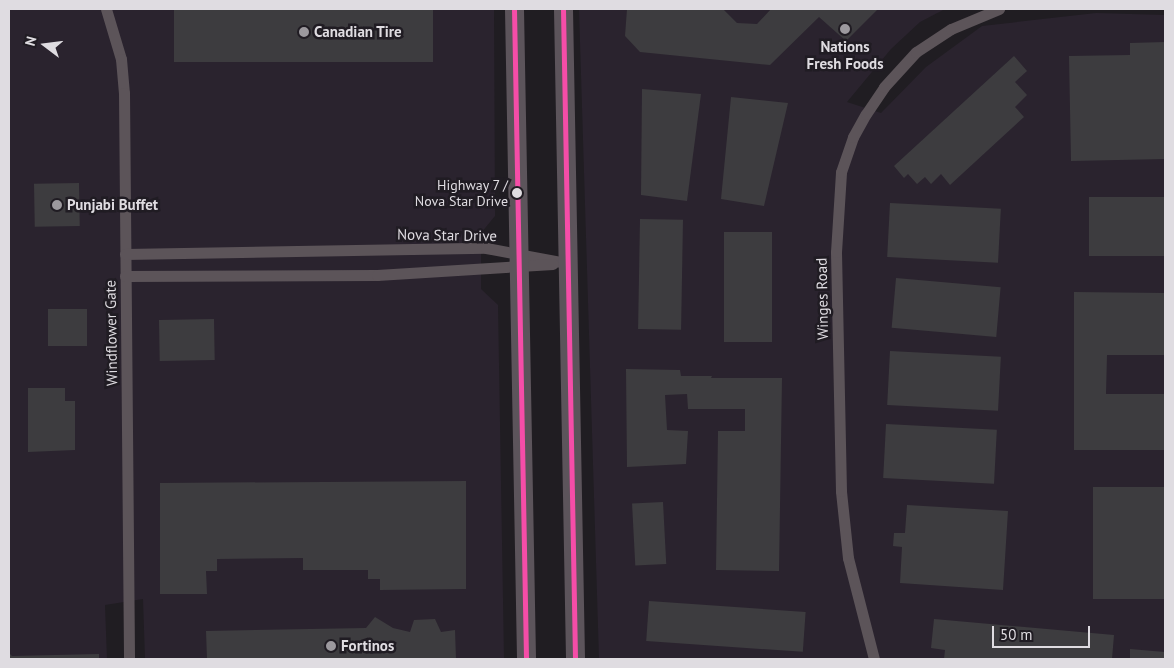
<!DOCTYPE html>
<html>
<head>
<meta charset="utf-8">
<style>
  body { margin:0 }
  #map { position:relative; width:1174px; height:668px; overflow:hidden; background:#201d22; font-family:"PT Sans",sans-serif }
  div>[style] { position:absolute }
  .built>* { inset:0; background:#2a232e }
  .building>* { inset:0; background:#3d3c3f; transform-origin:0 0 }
  .street>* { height:11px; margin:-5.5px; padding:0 5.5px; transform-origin:5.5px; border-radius:5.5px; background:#5c5459 }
  .primary>* { height:19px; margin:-9.5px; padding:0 9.5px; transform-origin:9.5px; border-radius:9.5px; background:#5c545b }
  .bus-1>* { height:5px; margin:-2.5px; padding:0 2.5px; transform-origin:2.5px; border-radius:2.5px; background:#f54da8 }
  .dots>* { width:14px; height:14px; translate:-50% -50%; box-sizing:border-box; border:2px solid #201c23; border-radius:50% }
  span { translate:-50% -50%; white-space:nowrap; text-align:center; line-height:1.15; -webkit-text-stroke:5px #201c23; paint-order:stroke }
  .bus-label { font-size:14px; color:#dfdce1 }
  .right { translate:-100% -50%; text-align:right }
  .poi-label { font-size:15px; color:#dfdce1; font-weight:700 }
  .left { translate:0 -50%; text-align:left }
  .street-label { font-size:15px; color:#dfdce1 }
  .frame { position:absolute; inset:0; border:10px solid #dfdce1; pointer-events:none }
  .north { position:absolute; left:20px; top:20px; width:50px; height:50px; -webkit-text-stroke:4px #201c23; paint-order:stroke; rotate:285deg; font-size:14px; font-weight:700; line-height:20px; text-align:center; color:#dfdce1 }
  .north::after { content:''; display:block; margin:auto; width:18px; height:22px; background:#dfdce1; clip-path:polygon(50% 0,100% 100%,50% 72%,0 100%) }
  .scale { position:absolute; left:992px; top:626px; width:98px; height:22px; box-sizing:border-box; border:2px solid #dfdce1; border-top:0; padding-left:6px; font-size:15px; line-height:18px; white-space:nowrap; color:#dfdce1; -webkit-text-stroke:4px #201c23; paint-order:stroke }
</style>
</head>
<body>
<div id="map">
  <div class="built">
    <i style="clip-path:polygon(9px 9px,494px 9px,495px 216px,481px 233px,481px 289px,498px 305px,504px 659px,145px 659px,143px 599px,105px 605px,107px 659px,9px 659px)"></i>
    <i style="clip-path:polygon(579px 9px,945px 9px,920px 22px,891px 49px,847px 102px,881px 113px,926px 67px,982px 26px,1096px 13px,1165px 15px,1165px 659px,599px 659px)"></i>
  </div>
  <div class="building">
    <i style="left:174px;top:9px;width:259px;height:53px"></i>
    <i style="clip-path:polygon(627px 9px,723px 9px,737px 23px,757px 24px,771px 9px,878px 9px,846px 41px,819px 17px,770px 65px,640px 52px,625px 36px)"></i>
    <i style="clip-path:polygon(1165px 42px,1165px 159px,1071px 161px,1069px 56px,1130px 55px,1130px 43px)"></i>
    <i style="clip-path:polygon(1014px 56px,1027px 71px,1015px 82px,1027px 95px,1015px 107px,1024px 117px,950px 185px,941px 174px,931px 184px,925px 177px,917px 184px,908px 174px,904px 178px,894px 166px)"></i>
    <i style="clip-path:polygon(642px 89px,701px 94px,687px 201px,641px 195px)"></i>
    <i style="clip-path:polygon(731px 97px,788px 103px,764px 206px,721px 199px)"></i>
    <i style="left:79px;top:183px;width:43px;height:45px;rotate:89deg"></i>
    <i style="left:1165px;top:197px;width:59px;height:76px;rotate:90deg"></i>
    <i style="left:890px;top:203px;width:111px;height:54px;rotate:3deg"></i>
    <i style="left:640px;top:219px;width:43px;height:110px;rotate:1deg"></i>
    <i style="left:724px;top:232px;width:48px;height:110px"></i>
    <i style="left:896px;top:278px;width:105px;height:50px;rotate:5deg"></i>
    <i style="clip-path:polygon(1074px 292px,1165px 293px,1165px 355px,1107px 355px,1106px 394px,1165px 394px,1165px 450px,1074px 450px)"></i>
    <i style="left:48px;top:309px;width:39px;height:37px"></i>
    <i style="left:214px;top:319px;width:41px;height:55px;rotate:89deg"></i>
    <i style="left:890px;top:351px;width:111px;height:54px;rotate:3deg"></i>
    <i style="clip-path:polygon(626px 369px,680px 370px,681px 376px,712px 376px,711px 378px,782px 378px,779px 571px,716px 570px,718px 431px,745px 431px,745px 409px,688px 409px,687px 394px,665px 395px,667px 430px,688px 431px,686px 464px,627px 467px)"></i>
    <i style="clip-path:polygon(28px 388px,65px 388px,65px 401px,75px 401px,75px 450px,28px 452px)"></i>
    <i style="left:886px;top:424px;width:111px;height:54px;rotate:3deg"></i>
    <i style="clip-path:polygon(466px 481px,466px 589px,380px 590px,380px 579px,368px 579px,368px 570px,303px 570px,303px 558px,217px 559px,217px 571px,206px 571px,207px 594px,160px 594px,160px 483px)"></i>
    <i style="left:1165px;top:487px;width:112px;height:72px;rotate:90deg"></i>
    <i style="left:663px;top:502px;width:62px;height:31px;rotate:87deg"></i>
    <i style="clip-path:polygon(907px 505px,1008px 511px,1003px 590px,900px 583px,902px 547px,893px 546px,894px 533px,905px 533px)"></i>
    <i style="left:649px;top:601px;width:157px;height:40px;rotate:4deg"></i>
    <i style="clip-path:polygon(375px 617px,393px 628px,410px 632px,414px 620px,435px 619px,441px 632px,455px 630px,456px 659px,207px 659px,206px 631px,366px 628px)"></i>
    <i style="clip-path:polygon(934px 619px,1114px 635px,1112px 659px,944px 659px,945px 650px,931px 648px)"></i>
    <i style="clip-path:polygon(1130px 649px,1165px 652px,1165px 659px,1130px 659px)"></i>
    <i style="clip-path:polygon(9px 653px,12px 656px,99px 654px,99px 659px,9px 659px)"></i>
  </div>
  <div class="street">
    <i style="left:106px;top:9px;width:52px;rotate:73.3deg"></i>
    <i style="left:121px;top:59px;width:34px;rotate:85deg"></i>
    <i style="left:124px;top:93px;width:566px;rotate:89.49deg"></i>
    <i style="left:125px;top:254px;width:361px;rotate:-1deg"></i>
    <i style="left:486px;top:248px;width:81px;rotate:10.6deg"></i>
    <i style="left:125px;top:276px;width:252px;rotate:-0.2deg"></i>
    <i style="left:377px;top:275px;width:176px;rotate:-3.6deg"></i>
    <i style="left:874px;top:659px;width:104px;rotate:-104.4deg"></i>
    <i style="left:848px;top:558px;width:67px;rotate:-96deg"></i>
    <i style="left:841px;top:491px;width:239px;rotate:-91.2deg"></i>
    <i style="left:836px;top:252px;width:80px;rotate:-86.4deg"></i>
    <i style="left:841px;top:172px;width:37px;rotate:-71deg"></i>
    <i style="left:853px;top:137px;width:26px;rotate:-61deg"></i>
    <i style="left:866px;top:114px;width:32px;rotate:-56deg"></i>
    <i style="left:884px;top:87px;width:47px;rotate:-47.6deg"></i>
    <i style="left:916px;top:52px;width:42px;rotate:-33.3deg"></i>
    <i style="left:951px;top:29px;width:52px;rotate:-22.6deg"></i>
  </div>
  <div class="primary">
    <i style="left:514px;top:9px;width:650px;rotate:88.94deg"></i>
    <i style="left:563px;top:9px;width:650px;rotate:88.94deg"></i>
  </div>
  <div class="bus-1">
    <i style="left:514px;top:9px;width:650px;rotate:88.94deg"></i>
    <i style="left:563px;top:9px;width:650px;rotate:88.94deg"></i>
  </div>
  <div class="dots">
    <i style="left:845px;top:29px;background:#9c999e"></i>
    <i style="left:304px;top:32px;background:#9c999e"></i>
    <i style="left:517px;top:193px;background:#dfdce1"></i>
    <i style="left:57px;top:205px;background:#9c999e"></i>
    <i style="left:331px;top:646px;background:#9c999e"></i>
  </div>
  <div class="bus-label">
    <span class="right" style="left:508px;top:193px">Highway 7 /<br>Nova Star Drive</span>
  </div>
  <div class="poi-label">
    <span class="left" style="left:314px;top:32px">Canadian Tire</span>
    <span style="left:845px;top:55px">Nations<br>Fresh Foods</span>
    <span class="left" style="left:67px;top:205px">Punjabi Buffet</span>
    <span class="left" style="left:341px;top:646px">Fortinos</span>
  </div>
  <div class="street-label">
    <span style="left:447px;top:235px;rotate:1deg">Nova Star Drive</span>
    <span style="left:822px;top:299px;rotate:-91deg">Winges Road</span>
    <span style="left:111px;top:333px;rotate:-91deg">Windflower Gate</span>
  </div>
  <div class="frame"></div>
  <div class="north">N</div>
  <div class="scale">50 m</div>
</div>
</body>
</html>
